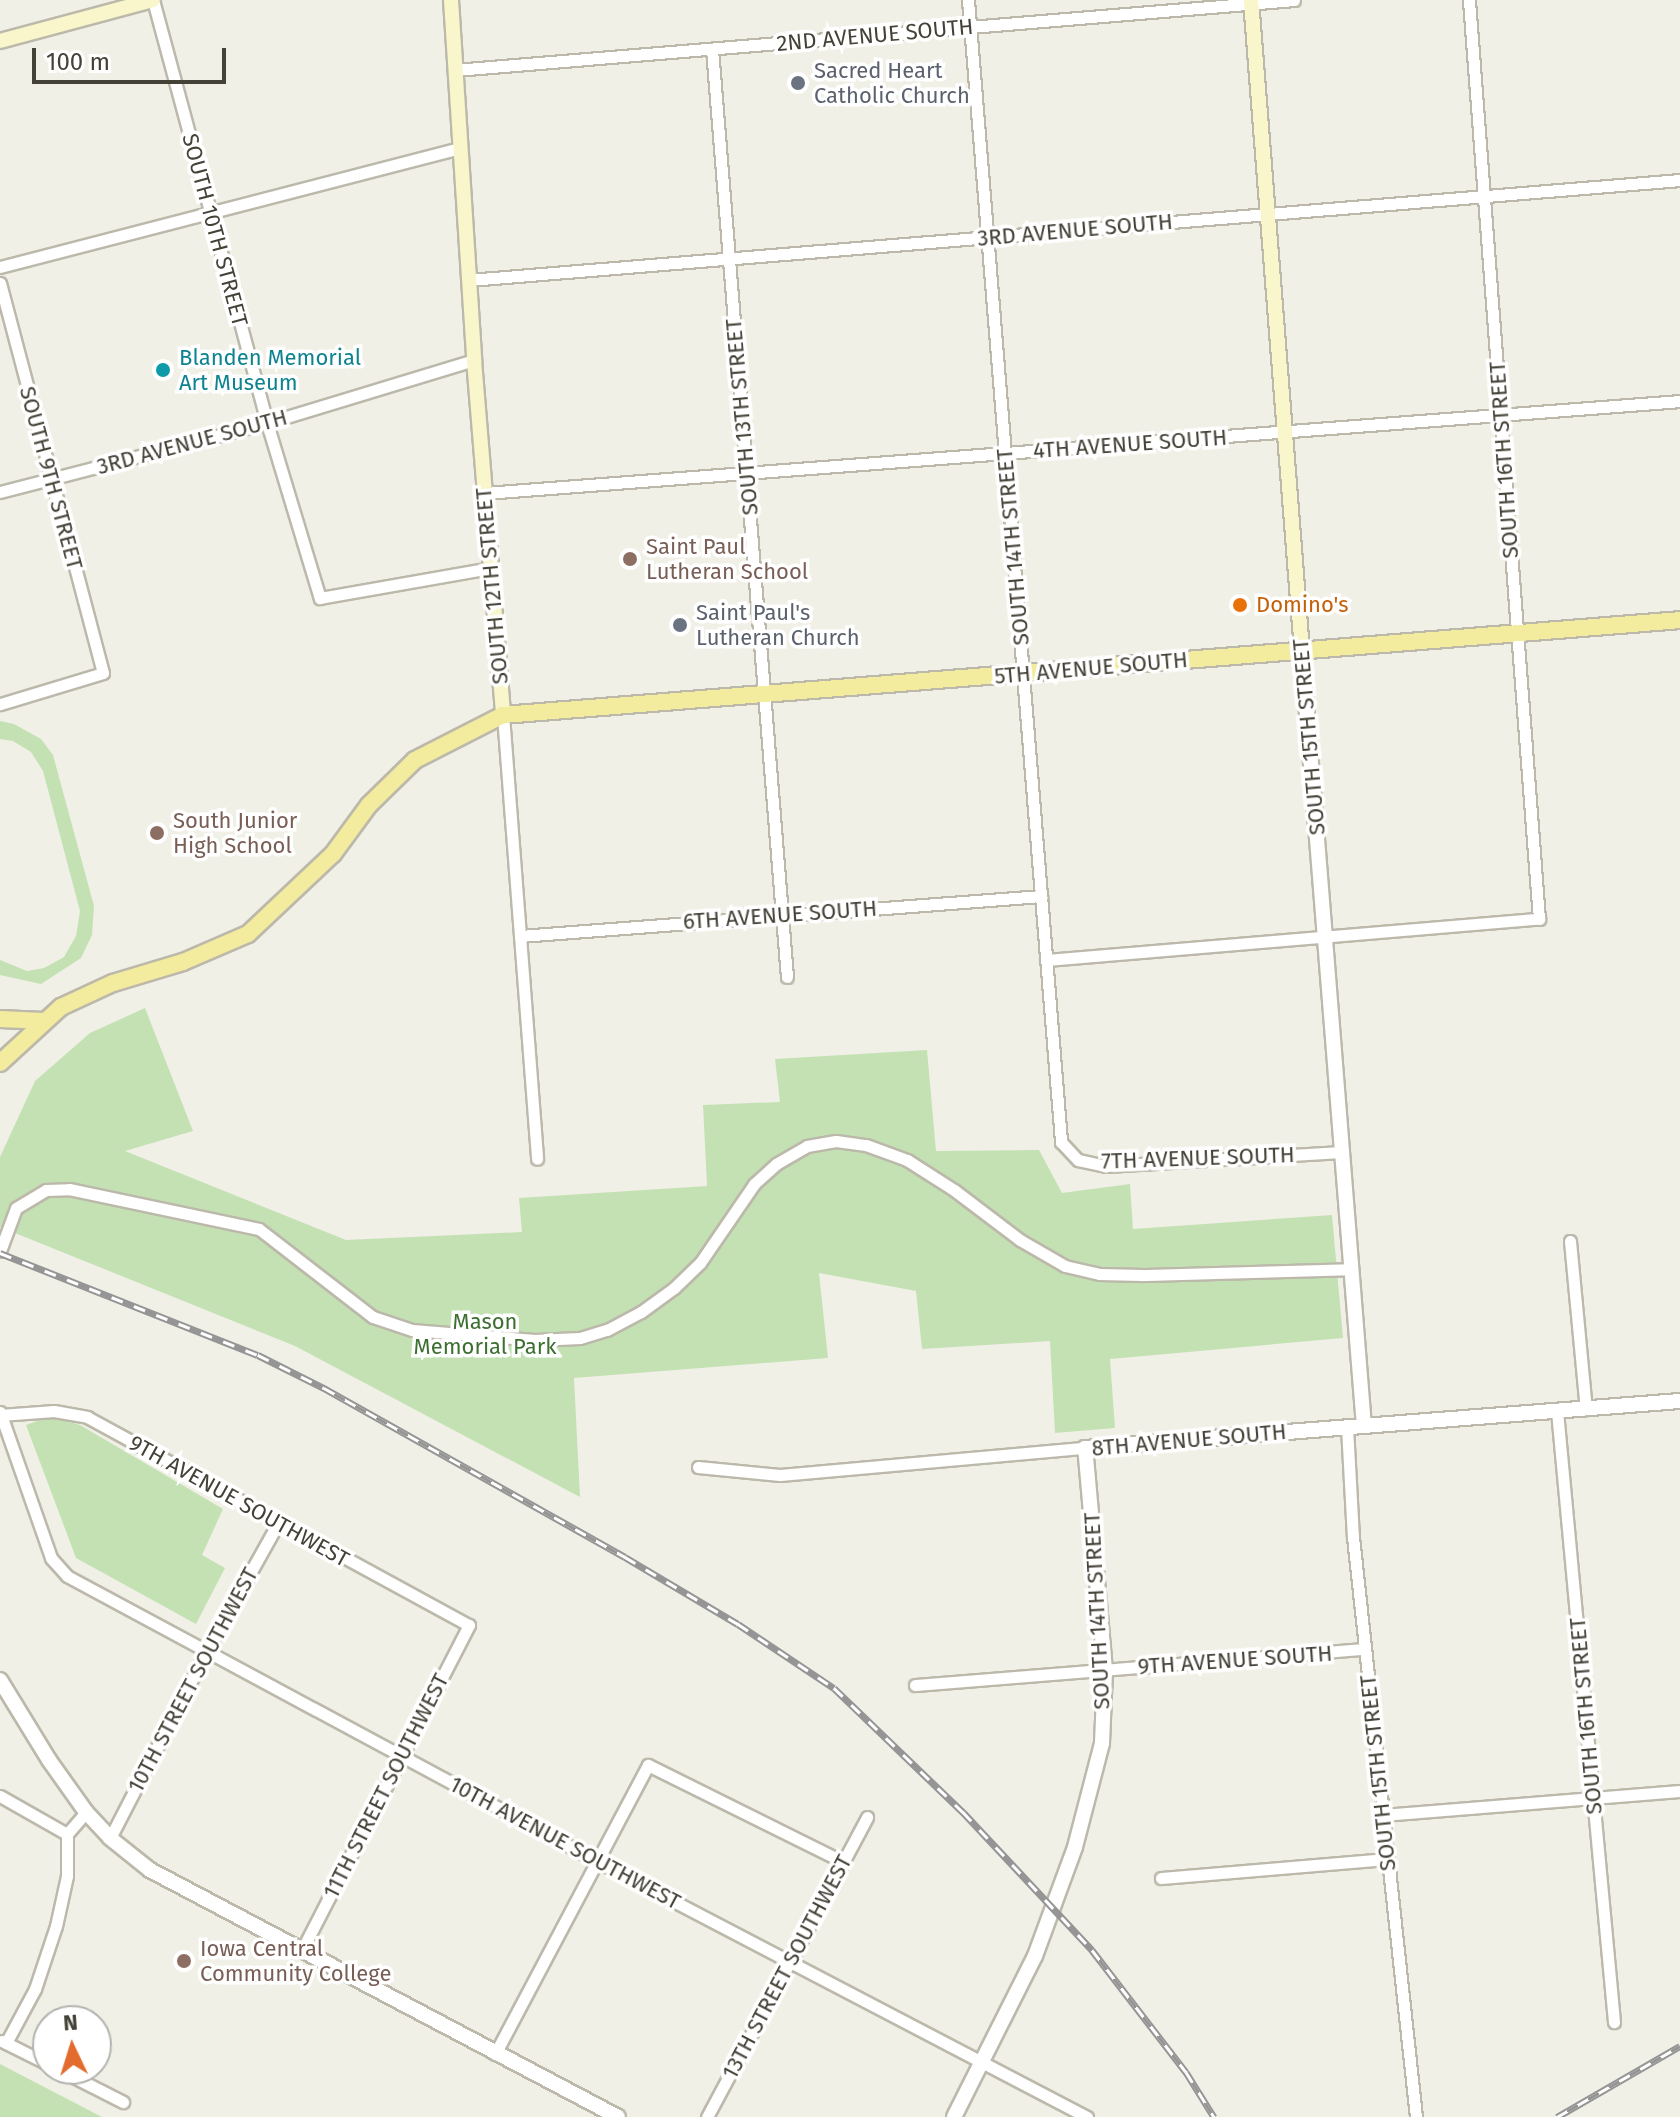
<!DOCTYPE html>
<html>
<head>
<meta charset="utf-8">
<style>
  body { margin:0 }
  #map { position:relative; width:1680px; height:2117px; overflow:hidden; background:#f1f0e7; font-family:"Fira Sans",sans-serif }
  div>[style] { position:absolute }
  .green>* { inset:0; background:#c4e1b4 }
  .roads { filter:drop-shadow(2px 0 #bcb9ab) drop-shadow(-2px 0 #bcb9ab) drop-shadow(0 2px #bcb9ab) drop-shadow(0 -2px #bcb9ab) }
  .minor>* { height:11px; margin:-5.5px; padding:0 5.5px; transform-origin:5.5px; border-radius:5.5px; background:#fff }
  .tertiary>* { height:14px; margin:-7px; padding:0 7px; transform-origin:7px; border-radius:7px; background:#fff }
  .secondary>* { height:14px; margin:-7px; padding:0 7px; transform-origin:7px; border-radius:7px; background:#f8f6ca }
  .primary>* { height:16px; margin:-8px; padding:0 8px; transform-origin:8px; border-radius:8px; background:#f3eb9e }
  .rail>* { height:7px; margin-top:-3.5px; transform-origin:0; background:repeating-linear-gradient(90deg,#fff 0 12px,#959595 0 24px); box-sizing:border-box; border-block:2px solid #959595 }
  .dots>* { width:22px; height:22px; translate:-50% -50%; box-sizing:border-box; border:4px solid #fff; border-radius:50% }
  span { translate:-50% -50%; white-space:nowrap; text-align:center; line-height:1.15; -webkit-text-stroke:7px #fff; paint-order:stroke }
  .street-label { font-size:22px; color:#444137 }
  .worship-label { font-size:22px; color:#5b616d }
  .left { translate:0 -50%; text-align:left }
  .culture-label { font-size:22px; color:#0d838f }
  .education-label { font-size:22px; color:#785e54 }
  .food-label { font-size:22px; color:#c56008 }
  .park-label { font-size:22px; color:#3c6f30 }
  .north { position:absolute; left:32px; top:2005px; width:80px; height:80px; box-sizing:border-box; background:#fff; border:2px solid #b4b3af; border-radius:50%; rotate:356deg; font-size:22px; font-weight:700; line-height:32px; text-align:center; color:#444137 }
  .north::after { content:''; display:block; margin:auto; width:28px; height:36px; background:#e26b2d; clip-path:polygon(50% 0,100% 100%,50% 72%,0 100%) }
  .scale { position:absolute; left:32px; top:48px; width:194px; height:36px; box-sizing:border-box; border:4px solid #444137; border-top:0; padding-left:10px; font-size:24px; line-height:28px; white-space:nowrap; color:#444137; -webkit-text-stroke:6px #fff; paint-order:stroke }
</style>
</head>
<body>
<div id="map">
  <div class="green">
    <i style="clip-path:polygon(0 721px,14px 724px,41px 739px,53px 755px,94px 906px,92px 935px,81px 958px,41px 984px,0 975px,0 960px,27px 971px,44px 968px,64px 957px,76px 936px,80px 911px,43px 771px,31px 752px,13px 741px,0 739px)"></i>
    <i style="clip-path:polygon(145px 1008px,193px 1131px,125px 1151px,346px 1240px,522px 1232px,519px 1198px,707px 1186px,703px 1105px,780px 1102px,775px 1059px,927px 1050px,936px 1151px,1039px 1150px,1062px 1193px,1130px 1184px,1133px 1229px,1332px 1215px,1343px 1338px,1110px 1359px,1115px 1428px,1055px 1433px,1050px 1341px,922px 1349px,916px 1291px,819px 1273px,828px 1358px,574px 1378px,580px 1497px,295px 1346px,0 1227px,0 1157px,35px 1081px,90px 1033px)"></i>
    <i style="clip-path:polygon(51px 1416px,80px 1425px,223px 1509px,202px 1555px,225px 1568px,196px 1624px,76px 1558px,26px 1425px)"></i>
    <i style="clip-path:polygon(0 2064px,102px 2117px,0 2117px)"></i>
  </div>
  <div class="roads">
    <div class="minor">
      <i style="left:153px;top:0;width:438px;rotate:74.9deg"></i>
      <i style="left:267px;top:423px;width:183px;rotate:73.2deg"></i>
      <i style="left:320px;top:598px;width:174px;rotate:-10deg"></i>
      <i style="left:968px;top:0;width:1146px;rotate:85.34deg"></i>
      <i style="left:1061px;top:1142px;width:25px;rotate:47deg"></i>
      <i style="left:1078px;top:1160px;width:29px;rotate:12deg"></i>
      <i style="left:1106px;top:1166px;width:236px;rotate:-3.4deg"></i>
      <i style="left:712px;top:49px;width:931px;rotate:85.38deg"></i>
      <i style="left:455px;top:70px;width:842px;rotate:-4.77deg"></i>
      <i style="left:0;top:267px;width:476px;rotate:-14.5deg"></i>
      <i style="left:469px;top:280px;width:1215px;rotate:-4.72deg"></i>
      <i style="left:0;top:283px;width:403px;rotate:75.2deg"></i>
      <i style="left:103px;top:673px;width:108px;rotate:163.2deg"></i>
      <i style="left:0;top:492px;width:276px;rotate:-14.5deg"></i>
      <i style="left:267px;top:423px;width:216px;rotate:-16.9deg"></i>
      <i style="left:485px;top:493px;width:1199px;rotate:-4.4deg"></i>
      <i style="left:503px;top:715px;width:445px;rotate:85.6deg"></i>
      <i style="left:520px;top:936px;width:523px;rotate:-4.39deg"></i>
      <i style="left:1046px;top:960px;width:495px;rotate:-4.8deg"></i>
      <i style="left:1539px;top:919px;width:922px;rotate:-94.36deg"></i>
      <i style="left:1570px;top:1241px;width:169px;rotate:84.6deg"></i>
      <i style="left:0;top:1251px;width:46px;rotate:-69.6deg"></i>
      <i style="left:16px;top:1208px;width:35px;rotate:-31deg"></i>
      <i style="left:46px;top:1190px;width:23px;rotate:-2deg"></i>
      <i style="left:69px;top:1189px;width:194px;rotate:11.9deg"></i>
      <i style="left:259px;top:1229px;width:144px;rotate:37.7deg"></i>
      <i style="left:373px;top:1317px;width:41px;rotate:18.4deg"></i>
      <i style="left:412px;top:1330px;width:123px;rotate:4.6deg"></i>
      <i style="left:535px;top:1340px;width:45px;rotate:-2.5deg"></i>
      <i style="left:580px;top:1338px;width:28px;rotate:-17deg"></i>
      <i style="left:607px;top:1330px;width:38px;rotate:-28deg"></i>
      <i style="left:641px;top:1312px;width:41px;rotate:-36deg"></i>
      <i style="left:674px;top:1288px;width:36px;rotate:-44deg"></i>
      <i style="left:700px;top:1263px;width:96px;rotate:-55.6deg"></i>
      <i style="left:754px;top:1184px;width:30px;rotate:-42deg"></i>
      <i style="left:776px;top:1164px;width:36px;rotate:-30deg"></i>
      <i style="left:807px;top:1146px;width:29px;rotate:-10deg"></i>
      <i style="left:836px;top:1141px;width:30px;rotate:8deg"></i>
      <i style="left:866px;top:1145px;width:44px;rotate:20.1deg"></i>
      <i style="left:907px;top:1160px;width:56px;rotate:32.6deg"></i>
      <i style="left:954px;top:1190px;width:83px;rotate:37.1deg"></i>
      <i style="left:1020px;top:1240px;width:52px;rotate:30deg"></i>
      <i style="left:1065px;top:1266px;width:35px;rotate:13deg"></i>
      <i style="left:1099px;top:1274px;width:44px;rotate:1.3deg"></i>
      <i style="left:1143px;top:1275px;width:209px;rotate:-1.6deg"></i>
      <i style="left:1557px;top:1411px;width:614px;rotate:84.67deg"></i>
      <i style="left:0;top:1412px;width:155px;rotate:70.7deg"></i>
      <i style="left:51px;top:1558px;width:24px;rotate:48deg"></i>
      <i style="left:67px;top:1576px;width:602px;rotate:28.27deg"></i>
      <i style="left:597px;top:1861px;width:553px;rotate:27.58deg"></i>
      <i style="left:0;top:1415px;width:54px;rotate:-4.2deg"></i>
      <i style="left:54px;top:1411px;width:34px;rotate:10deg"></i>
      <i style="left:87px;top:1417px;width:435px;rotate:28.6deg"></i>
      <i style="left:469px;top:1625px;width:363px;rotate:117.2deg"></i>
      <i style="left:1347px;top:1427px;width:110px;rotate:86.9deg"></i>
      <i style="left:1353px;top:1537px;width:583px;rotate:83.8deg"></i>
      <i style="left:698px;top:1467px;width:82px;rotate:5.6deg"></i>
      <i style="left:780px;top:1475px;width:306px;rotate:-5.1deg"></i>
      <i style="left:915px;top:1685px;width:451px;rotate:-4.6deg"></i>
      <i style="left:0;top:1796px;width:77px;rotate:29.6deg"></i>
      <i style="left:1382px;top:1815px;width:299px;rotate:-4.6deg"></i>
      <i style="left:67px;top:1834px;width:29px;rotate:-49deg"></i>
      <i style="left:110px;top:1838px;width:209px;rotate:-62.7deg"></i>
      <i style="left:206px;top:1652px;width:148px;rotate:-60.8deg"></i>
      <i style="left:1161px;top:1878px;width:227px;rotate:-4.8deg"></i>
      <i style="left:2px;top:2041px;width:51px;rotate:26.6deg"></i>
      <i style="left:6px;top:2043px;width:61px;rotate:-61.8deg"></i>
      <i style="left:35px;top:1989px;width:66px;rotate:-71.6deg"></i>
      <i style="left:56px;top:1926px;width:51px;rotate:-77.6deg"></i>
      <i style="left:67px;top:1876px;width:42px;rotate:-90deg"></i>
      <i style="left:495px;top:2054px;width:327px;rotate:-62.1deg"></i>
      <i style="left:648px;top:1765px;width:218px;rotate:26.4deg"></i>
      <i style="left:58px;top:2069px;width:73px;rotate:26.9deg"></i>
      <i style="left:707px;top:2117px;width:340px;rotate:-61.9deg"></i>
    </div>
    <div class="tertiary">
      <i style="left:1302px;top:651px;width:777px;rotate:85.43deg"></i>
      <i style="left:0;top:1680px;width:94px;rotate:58.5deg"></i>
      <i style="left:49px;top:1760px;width:64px;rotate:54.6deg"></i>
      <i style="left:86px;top:1812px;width:35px;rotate:47deg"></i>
      <i style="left:110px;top:1838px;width:51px;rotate:38.7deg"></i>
      <i style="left:150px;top:1870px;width:529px;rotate:27.82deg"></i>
      <i style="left:954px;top:2117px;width:180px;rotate:-63.3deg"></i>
      <i style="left:1035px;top:1956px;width:116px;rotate:-69.8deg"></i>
      <i style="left:1075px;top:1847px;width:107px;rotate:-75.4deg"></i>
      <i style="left:1102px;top:1743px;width:73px;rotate:-87.6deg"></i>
      <i style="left:1105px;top:1670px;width:223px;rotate:-95.1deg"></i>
      <i style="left:1085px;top:1448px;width:597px;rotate:-4.52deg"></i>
    </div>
    <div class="secondary">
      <i style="left:451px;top:0;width:361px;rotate:86.3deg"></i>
      <i style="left:474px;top:360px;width:356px;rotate:85.3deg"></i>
      <i style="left:1251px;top:0;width:653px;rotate:85.52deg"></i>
      <i style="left:0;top:41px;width:158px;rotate:-15deg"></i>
    </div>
    <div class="primary">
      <i style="left:0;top:1019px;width:44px;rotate:2.6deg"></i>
      <i style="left:0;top:1063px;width:83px;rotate:-42.6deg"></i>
      <i style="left:61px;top:1007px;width:57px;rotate:-24.8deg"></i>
      <i style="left:113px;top:983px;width:73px;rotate:-16.7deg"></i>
      <i style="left:183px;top:962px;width:71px;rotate:-23.3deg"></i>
      <i style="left:248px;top:934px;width:117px;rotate:-43.3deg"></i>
      <i style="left:333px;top:854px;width:61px;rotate:-53.7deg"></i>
      <i style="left:369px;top:805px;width:64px;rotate:-44.4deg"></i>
      <i style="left:415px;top:760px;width:99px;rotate:-27.1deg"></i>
      <i style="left:503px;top:715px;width:1181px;rotate:-4.61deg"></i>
    </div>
  </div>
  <div class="rail">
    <i style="left:0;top:1253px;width:277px;rotate:21.6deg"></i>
    <i style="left:258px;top:1355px;width:74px;rotate:26.6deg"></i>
    <i style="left:324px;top:1388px;width:345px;rotate:29.3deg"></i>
    <i style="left:625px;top:1557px;width:131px;rotate:30.7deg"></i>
    <i style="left:738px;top:1624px;width:115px;rotate:33.7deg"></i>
    <i style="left:834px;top:1688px;width:179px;rotate:43.9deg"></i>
    <i style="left:963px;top:1812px;width:189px;rotate:46.9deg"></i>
    <i style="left:1092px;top:1950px;width:154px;rotate:52.4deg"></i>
    <i style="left:1186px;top:2072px;width:53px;rotate:58.1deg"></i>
    <i style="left:1557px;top:2117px;width:142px;rotate:-30deg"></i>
  </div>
  <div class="dots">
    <i style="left:798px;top:83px;background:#6b7280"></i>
    <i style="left:163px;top:370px;background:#0f9aa8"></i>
    <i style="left:630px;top:559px;background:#8d6e63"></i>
    <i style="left:1240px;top:605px;background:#e8710a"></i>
    <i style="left:680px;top:625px;background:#6b7280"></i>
    <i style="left:157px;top:833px;background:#8d6e63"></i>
    <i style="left:184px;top:1961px;background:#8d6e63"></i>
  </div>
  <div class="street-label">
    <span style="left:875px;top:35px;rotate:-5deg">2ND AVENUE SOUTH</span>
    <span style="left:215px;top:230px;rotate:75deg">SOUTH 10TH STREET</span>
    <span style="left:1075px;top:230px;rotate:-5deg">3RD AVENUE SOUTH</span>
    <span style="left:742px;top:417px;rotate:-95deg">SOUTH 13TH STREET</span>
    <span style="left:192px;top:442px;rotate:-15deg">3RD AVENUE SOUTH</span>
    <span style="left:1130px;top:444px;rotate:-4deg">4TH AVENUE SOUTH</span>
    <span style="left:1504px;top:460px;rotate:-94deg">SOUTH 16TH STREET</span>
    <span style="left:51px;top:478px;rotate:75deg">SOUTH 9TH STREET</span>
    <span style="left:1013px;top:547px;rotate:-95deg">SOUTH 14TH STREET</span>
    <span style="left:492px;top:586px;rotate:-95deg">SOUTH 12TH STREET</span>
    <span style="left:1091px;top:668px;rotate:-5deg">5TH AVENUE SOUTH</span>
    <span style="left:1309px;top:737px;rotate:-95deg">SOUTH 15TH STREET</span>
    <span style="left:780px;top:915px;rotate:-4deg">6TH AVENUE SOUTH</span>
    <span style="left:1198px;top:1158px;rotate:-2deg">7TH AVENUE SOUTH</span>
    <span style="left:1189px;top:1440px;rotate:-5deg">8TH AVENUE SOUTH</span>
    <span style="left:239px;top:1501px;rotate:29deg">9TH AVENUE SOUTHWEST</span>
    <span style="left:1097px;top:1611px;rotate:-93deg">SOUTH 14TH STREET</span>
    <span style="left:1235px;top:1660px;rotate:-4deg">9TH AVENUE SOUTH</span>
    <span style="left:193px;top:1680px;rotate:-62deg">10TH STREET SOUTHWEST</span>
    <span style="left:1586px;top:1716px;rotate:-95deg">SOUTH 16TH STREET</span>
    <span style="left:1378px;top:1773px;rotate:-96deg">SOUTH 15TH STREET</span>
    <span style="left:386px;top:1786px;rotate:-63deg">11TH STREET SOUTHWEST</span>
    <span style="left:565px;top:1843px;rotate:28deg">10TH AVENUE SOUTHWEST</span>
    <span style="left:787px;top:1967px;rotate:-62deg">13TH STREET SOUTHWEST</span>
  </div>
  <div class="worship-label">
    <span class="left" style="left:814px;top:83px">Sacred Heart<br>Catholic Church</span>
    <span class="left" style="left:696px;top:625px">Saint Paul's<br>Lutheran Church</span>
  </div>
  <div class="culture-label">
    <span class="left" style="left:179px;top:370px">Blanden Memorial<br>Art Museum</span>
  </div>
  <div class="education-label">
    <span class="left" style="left:646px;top:559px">Saint Paul<br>Lutheran School</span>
    <span class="left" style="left:173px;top:833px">South Junior<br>High School</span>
    <span class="left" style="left:200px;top:1961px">Iowa Central<br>Community College</span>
  </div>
  <div class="food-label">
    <span class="left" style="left:1256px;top:605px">Domino's</span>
  </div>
  <div class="park-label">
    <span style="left:485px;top:1334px">Mason<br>Memorial Park</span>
  </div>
  <div class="north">N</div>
  <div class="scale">100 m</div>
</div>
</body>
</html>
